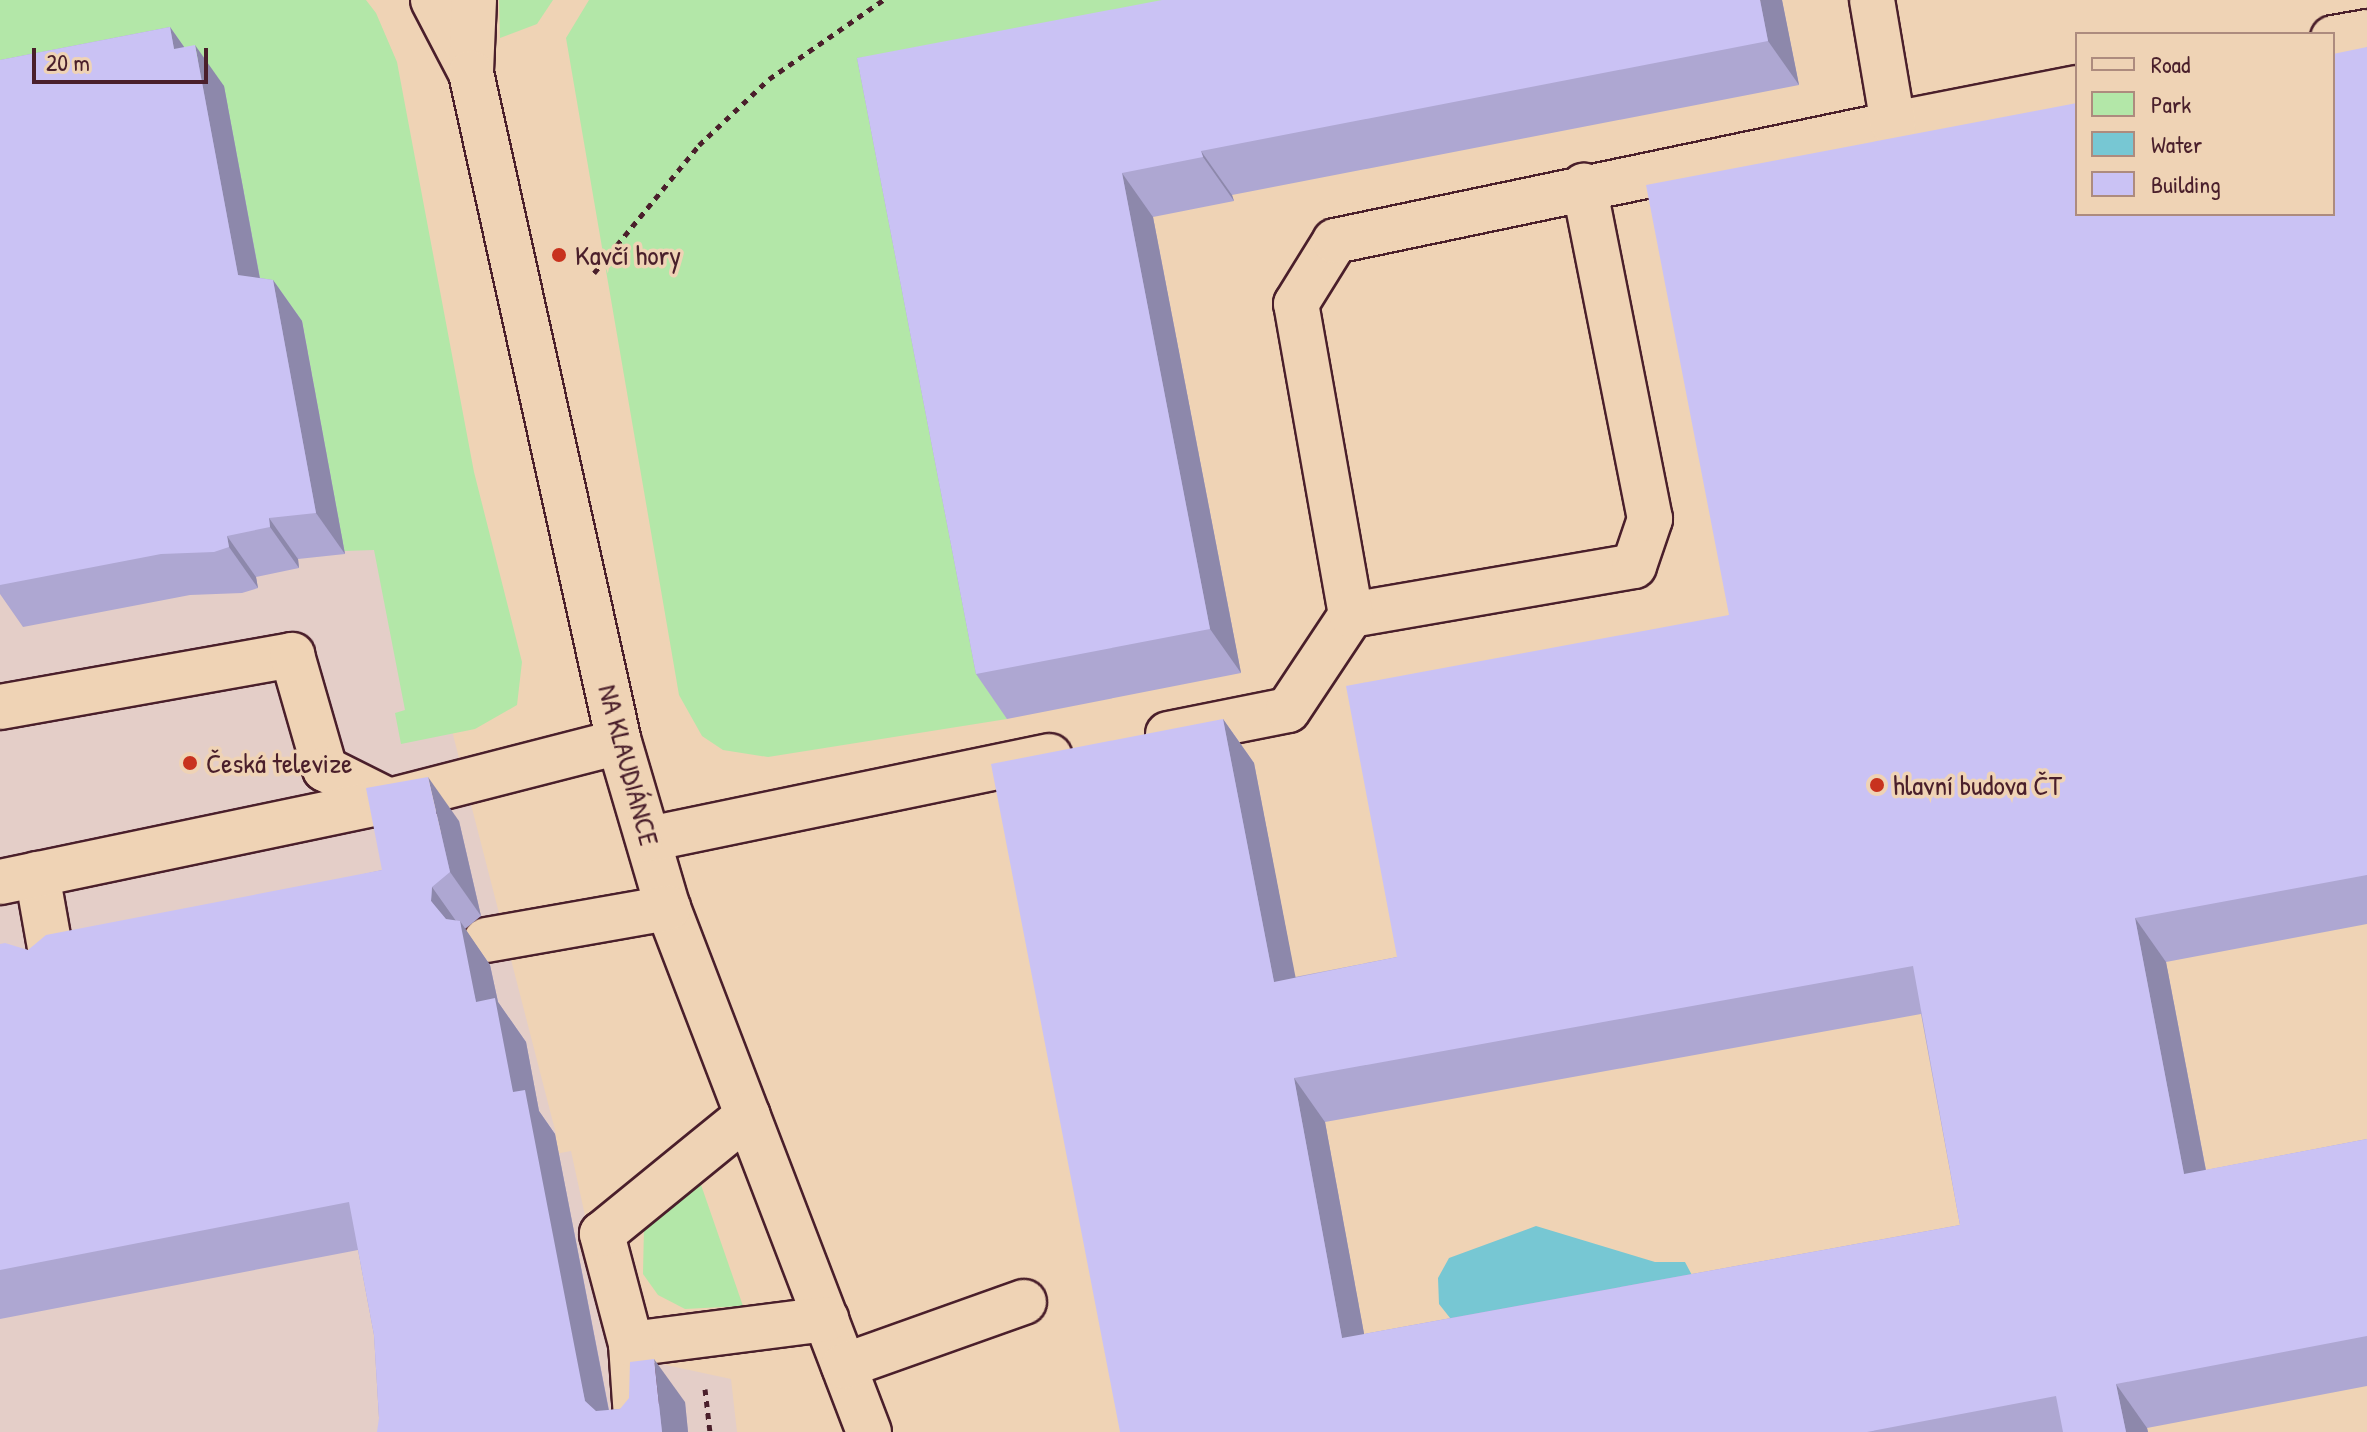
<!DOCTYPE html>
<html>
<head>
<meta charset="utf-8">
<style>
  body { margin:0 }
  #map { position:relative; width:2367px; height:1432px; overflow:hidden; background:#efd3b5; font-family:"Patrick Hand",sans-serif }
  div>[style] { position:absolute }
  .built>* { inset:0; background:#e4cec8 }
  .green>* { inset:0; background:#b3e7a8 }
  .water>* { inset:0; background:#77c7d3 }
  .path>* { height:5px; margin-top:-2.5px; transform-origin:0; background:repeating-linear-gradient(90deg,#4a1f2b 0 6px,transparent 0 12px) }
  .roads { filter:drop-shadow(2px 0 #4a1f2b) drop-shadow(-2px 0 #4a1f2b) drop-shadow(0 2px #4a1f2b) drop-shadow(0 -2px #4a1f2b) }
  .minor>* { height:44px; margin:-22px; padding:0 22px; transform-origin:22px; border-radius:22px; background:#efd3b5 }
  .wall>* { inset:0; background:#aea7d2 }
  .shaded-wall>* { inset:0; background:#8d88ab }
  .building>* { inset:0; background:#cac2f4 }
  .dots>* { width:22px; height:22px; translate:-50% -50%; box-sizing:border-box; border:4px solid #efd3b5; border-radius:50% }
  span { translate:-50% -50%; white-space:nowrap; text-align:center; line-height:1.15; -webkit-text-stroke:7px #efd3b5; paint-order:stroke }
  .poi-label { font-size:28px; color:#4a1f2b }
  .left { translate:0 -50%; text-align:left }
  .street-label { font-size:28px; color:#4a1f2b }
  .legend { position:absolute; left:2075px; top:32px; width:260px; height:184px; box-sizing:border-box; background:#efd3b5; border:2px solid #ad8b7e; margin:0; padding:10px 14px; list-style:none; font-size:24px; color:#4a1f2b }
  .legend li { display:flex; align-items:center; gap:16px; height:40px }
  .legend b { width:40px; border:2px solid #ad8b7e }
  .scale { position:absolute; left:32px; top:48px; width:176px; height:36px; box-sizing:border-box; border:4px solid #4a1f2b; border-top:0; padding-left:10px; font-size:24px; line-height:28px; white-space:nowrap; color:#4a1f2b; -webkit-text-stroke:6px #efd3b5; paint-order:stroke }
</style>
</head>
<body>
<div id="map">
  <div class="built">
    <i style="clip-path:polygon(280px 64px,556px 1134px,524px 1141px,528px 1159px,571px 1151px,615px 1354px,731px 1379px,737px 1432px,0 1432px,0 106px)"></i>
  </div>
  <div class="green">
    <i style="clip-path:polygon(0 0,366px 0,376px 13px,397px 62px,474px 472px,522px 662px,517px 705px,475px 729px,401px 744px,395px 713px,405px 710px,374px 550px,344px 551px,302px 321px,0 106px)"></i>
    <i style="clip-path:polygon(499px 0,553px 0,537px 24px,500px 38px)"></i>
    <i style="clip-path:polygon(589px 0,1424px 0,1124px 58px,1007px 719px,768px 757px,723px 750px,702px 736px,679px 695px,566px 38px)"></i>
    <i style="clip-path:polygon(699px 1179px,743px 1306px,685px 1309px,658px 1295px,643px 1274px,644px 1227px)"></i>
  </div>
  <div class="water">
    <i style="clip-path:polygon(1536px 1226px,1655px 1262px,1685px 1262px,1694px 1279px,1454px 1323px,1439px 1304px,1438px 1278px,1449px 1258px)"></i>
  </div>
  <div class="path">
    <i style="left:594px;top:273px;width:166px;rotate:-50.6deg"></i>
    <i style="left:699px;top:145px;width:96px;rotate:-43.3deg"></i>
    <i style="left:769px;top:79px;width:139px;rotate:-34.7deg"></i>
    <i style="left:705px;top:1389px;width:43px;rotate:83.4deg"></i>
  </div>
  <div class="roads">
    <div class="minor">
      <i style="left:433px;top:0;width:80px;rotate:62.5deg"></i>
      <i style="left:474px;top:0;width:73px;rotate:92.4deg"></i>
      <i style="left:471px;top:73px;width:685px;rotate:77.53deg"></i>
      <i style="left:619px;top:742px;width:173px;rotate:73.6deg"></i>
      <i style="left:668px;top:908px;width:561px;rotate:69.01deg"></i>
      <i style="left:2333px;top:38px;width:35px;rotate:-10deg"></i>
      <i style="left:1893px;top:124px;width:187px;rotate:-11.1deg"></i>
      <i style="left:1351px;top:615px;width:287px;rotate:-9.8deg"></i>
      <i style="left:1634px;top:566px;width:50px;rotate:-71.2deg"></i>
      <i style="left:1650px;top:519px;width:340px;rotate:-101.2deg"></i>
      <i style="left:0;top:707px;width:297px;rotate:-10.1deg"></i>
      <i style="left:292px;top:655px;width:119px;rotate:73.9deg"></i>
      <i style="left:325px;top:769px;width:72px;rotate:26.6deg"></i>
      <i style="left:1168px;top:734px;width:122px;rotate:-11.3deg"></i>
      <i style="left:1288px;top:710px;width:114px;rotate:-56.4deg"></i>
      <i style="left:1351px;top:615px;width:316px;rotate:-100deg"></i>
      <i style="left:1296px;top:304px;width:74px;rotate:-58.2deg"></i>
      <i style="left:1335px;top:241px;width:570px;rotate:-11.84deg"></i>
      <i style="left:1893px;top:124px;width:126px;rotate:-99.6deg"></i>
      <i style="left:649px;top:839px;width:409px;rotate:-11.7deg"></i>
      <i style="left:37px;top:874px;width:97px;rotate:80deg"></i>
      <i style="left:0;top:882px;width:397px;rotate:-11.8deg"></i>
      <i style="left:389px;top:801px;width:237px;rotate:-14.4deg"></i>
      <i style="left:486px;top:940px;width:185px;rotate:-10deg"></i>
      <i style="left:631px;top:1344px;width:197px;rotate:-7.3deg"></i>
      <i style="left:844px;top:1366px;width:191px;rotate:-19.6deg"></i>
      <i style="left:637px;top:1432px;width:88px;rotate:-93.9deg"></i>
      <i style="left:631px;top:1344px;width:114px;rotate:-104.8deg"></i>
      <i style="left:602px;top:1234px;width:188px;rotate:-39.2deg"></i>
    </div>
  </div>
  <div class="wall">
    <i style="clip-path:polygon(1782px 0,1799px 85px,1232px 195px,1234px 201px,1153px 217px,1241px 673px,1007px 719px,976px 674px,857px 58px)"></i>
    <i style="clip-path:polygon(170px 27px,184px 47px,224px 86px,260px 278px,273px 280px,302px 321px,345px 554px,298px 559px,299px 568px,256px 577px,258px 588px,242px 593px,190px 595px,23px 627px,0 594px,0 60px)"></i>
    <i style="clip-path:polygon(evenodd,2367px 47px,2367px 924px,2166px 962px,2206px 1170px,2367px 1139px,2367px 1386px,2147px 1428px,2148px 1432px,1120px 1432px,1223px 719px,1254px 763px,1295px 977px,1397px 957px,1729px 615px,2367px 47px,1921px 1014px,1960px 1225px,1364px 1334px,1325px 1122px,1921px 1014px)"></i>
    <i style="clip-path:polygon(459px 821px,481px 916px,465px 929px,490px 965px,498px 1002px,526px 1042px,539px 1111px,555px 1134px,609px 1410px,685px 1402px,688px 1432px,379px 1418px,374px 1335px,358px 1250px,0 1319px,0 944px,28px 950px,382px 870px)"></i>
  </div>
  <div class="shaded-wall">
    <i style="clip-path:polygon(1760px 0,1782px 0,1799px 85px,1768px 41px)"></i>
    <i style="clip-path:polygon(170px 27px,199px 68px,174px 49px)"></i>
    <i style="clip-path:polygon(195px 45px,224px 86px,267px 317px,238px 275px)"></i>
    <i style="clip-path:polygon(1201px 151px,1232px 195px,1234px 201px,1203px 157px)"></i>
    <i style="clip-path:polygon(1122px 173px,1153px 217px,1241px 673px,1210px 629px)"></i>
    <i style="clip-path:polygon(273px 280px,302px 321px,345px 554px,316px 513px)"></i>
    <i style="clip-path:polygon(269px 518px,298px 559px,299px 568px,270px 527px)"></i>
    <i style="clip-path:polygon(227px 536px,256px 577px,258px 588px,229px 547px)"></i>
    <i style="clip-path:polygon(1223px 719px,1254px 763px,1305px 1026px,1274px 982px)"></i>
    <i style="clip-path:polygon(428px 777px,459px 821px,481px 916px,450px 872px)"></i>
    <i style="clip-path:polygon(432px 887px,461px 928px,460px 921px,490px 965px,498px 1002px,526px 1042px,539px 1111px,555px 1134px,613px 1432px,585px 1401px,513px 1092px,476px 1002px,462px 945px,431px 901px)"></i>
    <i style="clip-path:polygon(2135px 918px,2166px 962px,2215px 1218px,2184px 1174px)"></i>
    <i style="clip-path:polygon(1294px 1078px,1325px 1122px,1373px 1382px,1342px 1338px)"></i>
    <i style="clip-path:polygon(654px 1359px,685px 1402px,688px 1432px,662px 1432px)"></i>
    <i style="clip-path:polygon(2116px 1384px,2147px 1428px,2148px 1432px,2126px 1432px)"></i>
  </div>
  <div class="building">
    <i style="clip-path:polygon(1162px 0,1760px 0,1768px 41px,1201px 151px,1203px 157px,1122px 173px,1210px 629px,976px 674px,857px 58px)"></i>
    <i style="clip-path:polygon(170px 27px,174px 49px,195px 45px,238px 275px,273px 280px,316px 513px,269px 518px,270px 527px,227px 536px,229px 547px,214px 552px,161px 554px,0 585px,0 60px)"></i>
    <i style="clip-path:polygon(evenodd,2367px 47px,2367px 875px,2135px 918px,2184px 1174px,2367px 1139px,2367px 1336px,2116px 1384px,2126px 1432px,2063px 1432px,2056px 1396px,1867px 1432px,1120px 1432px,991px 764px,1223px 719px,1274px 982px,1397px 957px,1346px 686px,1729px 615px,1646px 185px,2077px 103px,2077px 214px,2333px 214px,2333px 54px,2367px 47px,1913px 966px,1960px 1225px,1342px 1338px,1294px 1078px,1913px 966px)"></i>
    <i style="clip-path:polygon(428px 777px,450px 872px,432px 887px,431px 901px,446px 919px,460px 921px,476px 1002px,495px 998px,513px 1092px,525px 1090px,585px 1401px,596px 1411px,620px 1409px,629px 1398px,630px 1362px,654px 1359px,662px 1432px,377px 1432px,379px 1418px,374px 1335px,349px 1202px,0 1270px,0 944px,5px 943px,28px 950px,46px 935px,382px 870px,366px 788px)"></i>
  </div>
  <div class="dots">
    <i style="left:559px;top:255px;background:#c8321e"></i>
    <i style="left:190px;top:763px;background:#c8321e"></i>
    <i style="left:1877px;top:785px;background:#c8321e"></i>
  </div>
  <div class="poi-label">
    <span class="left" style="left:575px;top:255px">Kavčí hory</span>
    <span class="left" style="left:206px;top:763px">Česká televize</span>
    <span class="left" style="left:1893px;top:785px">hlavní budova ČT</span>
  </div>
  <div class="street-label">
    <span style="left:629px;top:765px;rotate:75deg">NA KLAUDIÁNCE</span>
  </div>
  <ul class="legend">
  <li><b style="height:10px;background:#efd3b5"></b>Road</li>
  <li><b style="height:22px;background:#b3e7a8"></b>Park</li>
  <li><b style="height:22px;background:#77c7d3"></b>Water</li>
  <li><b style="height:22px;background:#cac2f4"></b>Building</li>
  </ul>
  <div class="scale">20 m</div>
</div>
</body>
</html>
